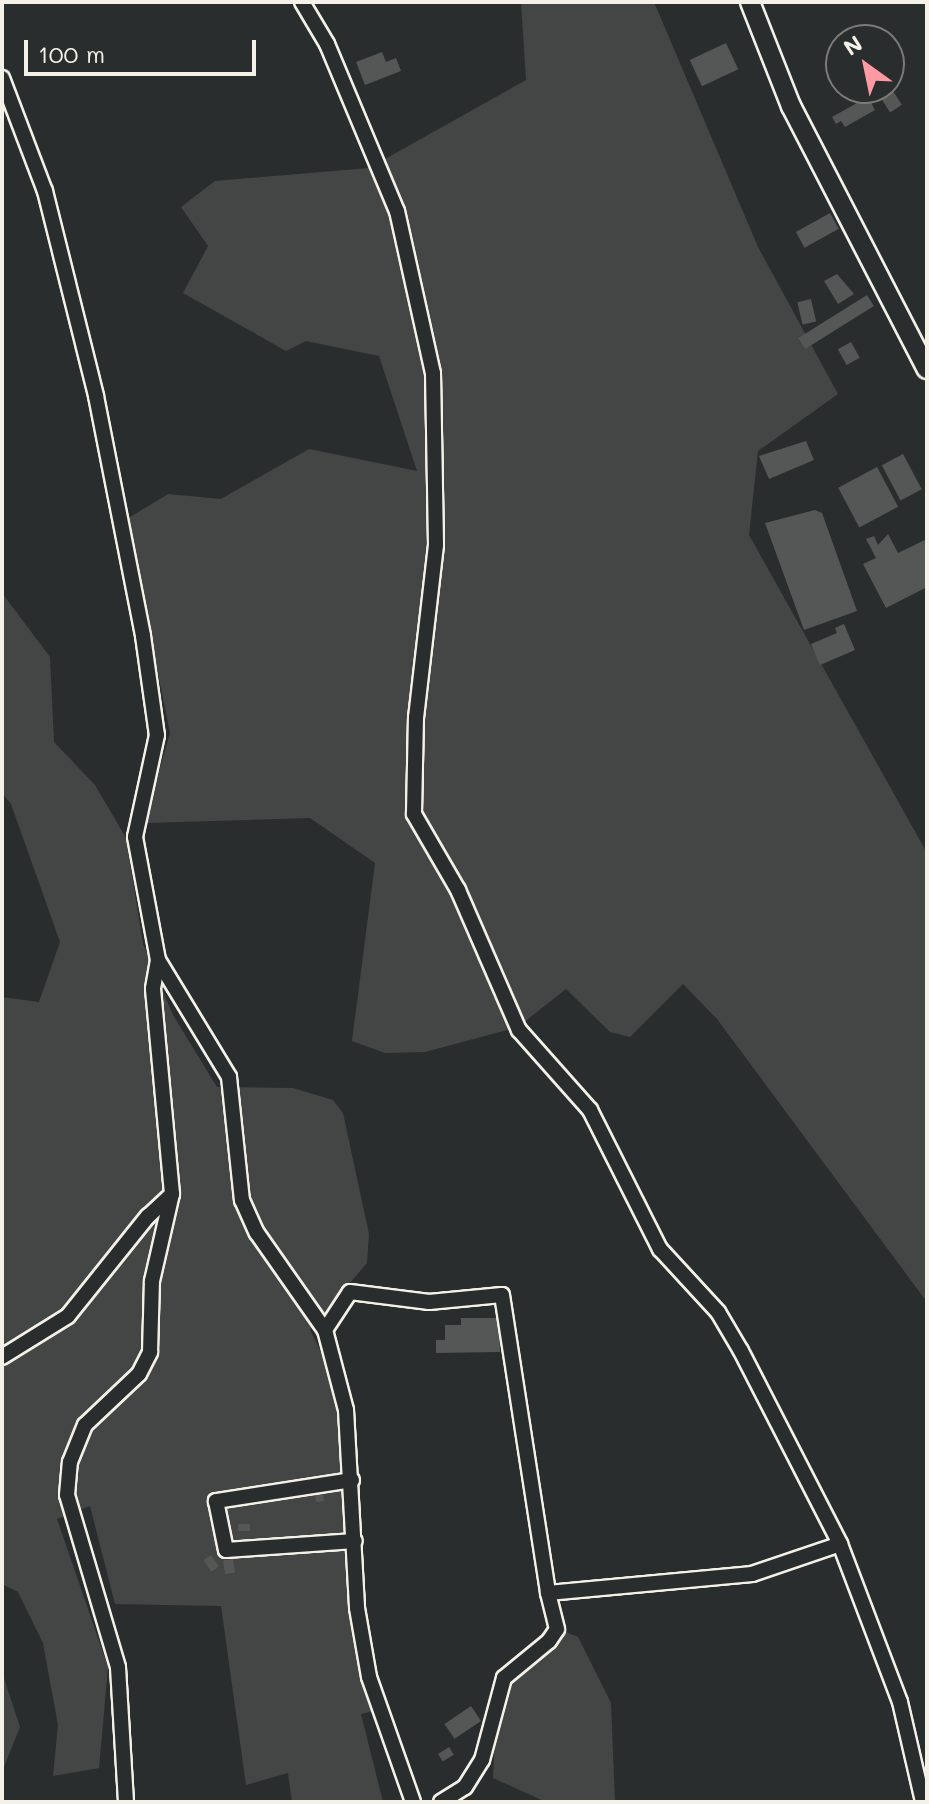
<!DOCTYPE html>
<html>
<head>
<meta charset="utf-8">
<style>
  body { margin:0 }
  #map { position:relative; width:929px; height:1804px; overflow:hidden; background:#2a2d2e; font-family:Mali,sans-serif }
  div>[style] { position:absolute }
  .green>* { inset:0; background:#444645 }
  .building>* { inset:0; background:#555756; transform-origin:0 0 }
  .roads { filter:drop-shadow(2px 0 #f4f1e8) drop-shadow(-2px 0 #f4f1e8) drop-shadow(0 2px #f4f1e8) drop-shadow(0 -2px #f4f1e8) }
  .minor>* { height:14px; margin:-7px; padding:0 7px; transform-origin:7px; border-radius:7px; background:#2a2d2e }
  .tertiary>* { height:18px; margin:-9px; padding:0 9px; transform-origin:9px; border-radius:9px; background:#2a2d2e }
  span { translate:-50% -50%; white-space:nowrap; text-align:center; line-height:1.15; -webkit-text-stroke:6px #2a2d2e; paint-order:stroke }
  .frame { position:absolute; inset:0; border:4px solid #f4f1e8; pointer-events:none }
  .north { position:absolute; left:825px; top:24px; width:80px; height:80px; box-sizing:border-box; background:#2a2d2e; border:2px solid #7b7b78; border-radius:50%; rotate:327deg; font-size:22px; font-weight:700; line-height:32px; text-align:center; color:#f4f1e8 }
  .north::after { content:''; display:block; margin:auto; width:28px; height:36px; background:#ff9aa2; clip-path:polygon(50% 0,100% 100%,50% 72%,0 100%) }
  .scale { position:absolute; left:24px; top:40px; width:232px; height:36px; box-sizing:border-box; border:4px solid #f4f1e8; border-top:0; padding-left:10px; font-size:24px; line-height:28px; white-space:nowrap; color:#f4f1e8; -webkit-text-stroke:6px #2a2d2e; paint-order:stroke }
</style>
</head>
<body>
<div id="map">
  <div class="green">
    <i style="clip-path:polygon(521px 2px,654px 2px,758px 247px,838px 394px,758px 451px,749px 535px,927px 853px,927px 1302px,717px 1019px,683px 984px,630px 1037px,610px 1032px,566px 989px,518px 1027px,425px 1052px,385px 1053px,352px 1041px,375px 863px,310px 818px,144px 823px,170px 733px,127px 519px,168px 494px,221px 499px,309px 449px,417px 471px,379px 356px,306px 341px,286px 351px,183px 293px,208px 246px,181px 207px,215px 181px,369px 168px,526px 80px)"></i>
    <i style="clip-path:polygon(2px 593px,50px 657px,54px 742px,95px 785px,126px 838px,143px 944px,173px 1015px,217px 1087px,293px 1088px,333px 1100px,343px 1113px,369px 1234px,367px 1263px,310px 1330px,332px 1374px,374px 1711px,361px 1714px,383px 1802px,292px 1802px,288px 1773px,246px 1785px,221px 1606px,115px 1604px,90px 1506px,57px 1519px,108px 1667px,99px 1768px,53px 1776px,58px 1725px,43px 1643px,18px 1592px,2px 1584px,2px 997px,39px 1002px,60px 942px,11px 804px,2px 793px)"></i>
    <i style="clip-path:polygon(548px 1625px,578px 1637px,611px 1703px,615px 1802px,546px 1802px,493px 1778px,497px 1693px)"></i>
    <i style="clip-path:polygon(2px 1672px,20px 1727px,2px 1772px)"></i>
  </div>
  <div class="building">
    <i style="left:726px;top:43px;width:29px;height:40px;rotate:65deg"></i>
    <i style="clip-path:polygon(382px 52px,386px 62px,396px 58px,401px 71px,365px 85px,356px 62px)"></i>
    <i style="left:891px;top:88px;width:20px;height:14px;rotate:57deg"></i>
    <i style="clip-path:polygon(868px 97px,875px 110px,845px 127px,841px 121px,836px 124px,832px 117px)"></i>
    <i style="left:830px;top:213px;width:18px;height:39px;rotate:61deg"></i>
    <i style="clip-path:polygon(837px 274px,854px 294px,838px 304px,824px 281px)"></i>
    <i style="left:867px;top:295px;width:13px;height:81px;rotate:58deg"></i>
    <i style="left:811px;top:299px;width:23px;height:14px;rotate:77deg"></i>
    <i style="left:851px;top:342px;width:18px;height:15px;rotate:61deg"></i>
    <i style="clip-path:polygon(806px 441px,814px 460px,769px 479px,759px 456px)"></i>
    <i style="left:903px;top:454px;width:40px;height:24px;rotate:62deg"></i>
    <i style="left:877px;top:467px;width:45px;height:44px;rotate:62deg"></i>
    <i style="clip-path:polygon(815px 510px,822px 513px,857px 611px,804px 630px,765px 523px)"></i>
    <i style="clip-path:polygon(888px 534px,898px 553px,927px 539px,927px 587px,886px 608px,863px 564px,876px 558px,866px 539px,874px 536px,878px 545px)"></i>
    <i style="clip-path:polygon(844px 624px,855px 650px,820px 665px,811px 644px,837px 633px,835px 628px)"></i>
    <i style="clip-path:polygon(461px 1318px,499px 1318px,500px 1352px,436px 1353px,436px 1340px,445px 1340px,445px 1325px,461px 1325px)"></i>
    <i style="left:323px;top:1493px;width:8px;height:8px;rotate:83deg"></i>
    <i style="left:250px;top:1524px;width:7px;height:12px;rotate:90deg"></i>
    <i style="left:211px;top:1555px;width:14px;height:9px;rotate:56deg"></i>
    <i style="left:233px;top:1559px;width:14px;height:10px;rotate:82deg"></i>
    <i style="left:471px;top:1706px;width:18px;height:32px;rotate:56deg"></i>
    <i style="left:449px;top:1747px;width:9px;height:13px;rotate:58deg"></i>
  </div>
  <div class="roads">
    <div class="minor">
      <i style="left:302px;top:2px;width:49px;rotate:59.2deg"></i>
      <i style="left:327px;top:44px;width:181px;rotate:67.3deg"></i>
      <i style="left:397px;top:211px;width:166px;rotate:77.5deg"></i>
      <i style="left:433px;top:373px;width:172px;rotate:89deg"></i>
      <i style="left:436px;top:545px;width:173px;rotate:96.6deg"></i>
      <i style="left:416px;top:717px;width:97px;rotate:91.2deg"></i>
      <i style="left:414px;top:814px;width:88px;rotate:59.9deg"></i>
      <i style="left:458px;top:890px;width:153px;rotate:66.5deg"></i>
      <i style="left:519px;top:1030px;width:107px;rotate:48.4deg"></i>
      <i style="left:590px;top:1110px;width:156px;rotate:63.3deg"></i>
      <i style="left:660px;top:1249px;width:86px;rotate:47.4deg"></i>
      <i style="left:718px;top:1312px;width:45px;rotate:59.5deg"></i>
      <i style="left:741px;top:1351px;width:217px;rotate:62.8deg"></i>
      <i style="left:840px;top:1544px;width:169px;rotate:69.2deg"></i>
      <i style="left:900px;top:1702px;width:103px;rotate:77deg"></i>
      <i style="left:2px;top:78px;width:121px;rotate:69.2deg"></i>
      <i style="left:45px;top:191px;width:211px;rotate:76deg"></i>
      <i style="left:96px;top:396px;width:245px;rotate:78.9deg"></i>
      <i style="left:143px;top:636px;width:100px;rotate:82deg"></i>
      <i style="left:157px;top:735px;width:104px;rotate:102.2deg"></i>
      <i style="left:135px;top:837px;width:125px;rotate:79.4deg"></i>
      <i style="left:158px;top:960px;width:29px;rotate:100deg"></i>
      <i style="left:153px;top:989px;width:206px;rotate:84.7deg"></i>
      <i style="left:172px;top:1194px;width:33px;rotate:137deg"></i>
      <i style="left:148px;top:1216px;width:128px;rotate:128.7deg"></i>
      <i style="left:68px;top:1316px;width:78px;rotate:148.2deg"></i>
      <i style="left:158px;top:960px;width:137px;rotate:58.7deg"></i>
      <i style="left:229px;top:1077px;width:124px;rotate:84deg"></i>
      <i style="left:242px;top:1200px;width:36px;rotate:66deg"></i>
      <i style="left:257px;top:1233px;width:118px;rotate:55deg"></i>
      <i style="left:325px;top:1330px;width:83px;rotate:75.3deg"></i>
      <i style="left:346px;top:1410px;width:198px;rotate:86.8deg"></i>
      <i style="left:357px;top:1608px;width:70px;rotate:80.1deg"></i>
      <i style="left:369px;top:1677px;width:133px;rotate:70.6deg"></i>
      <i style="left:325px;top:1330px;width:45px;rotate:-56.7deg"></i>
      <i style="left:350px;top:1292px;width:80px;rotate:7.2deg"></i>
      <i style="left:429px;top:1302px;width:73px;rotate:-5.5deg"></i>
      <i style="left:502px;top:1295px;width:302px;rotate:81.2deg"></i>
      <i style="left:548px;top:1593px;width:205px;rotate:-5.3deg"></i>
      <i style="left:752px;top:1574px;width:93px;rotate:-18.8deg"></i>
      <i style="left:352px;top:1480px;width:138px;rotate:171.2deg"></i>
      <i style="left:216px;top:1501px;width:50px;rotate:78.5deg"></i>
      <i style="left:226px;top:1550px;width:129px;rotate:-4deg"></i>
      <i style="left:126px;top:1802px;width:135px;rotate:-93.4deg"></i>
      <i style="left:118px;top:1667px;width:179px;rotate:-106.5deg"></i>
      <i style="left:67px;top:1495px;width:33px;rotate:-85deg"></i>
      <i style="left:70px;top:1462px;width:40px;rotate:-68deg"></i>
      <i style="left:85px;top:1425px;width:74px;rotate:-43.4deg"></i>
      <i style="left:139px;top:1374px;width:25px;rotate:-63deg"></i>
      <i style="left:150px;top:1352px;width:71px;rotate:-88.4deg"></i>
      <i style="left:152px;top:1281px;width:89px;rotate:-77.1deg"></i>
      <i style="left:441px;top:1802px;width:28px;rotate:-32deg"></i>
      <i style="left:465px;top:1787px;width:32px;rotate:-58deg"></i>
      <i style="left:482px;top:1760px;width:85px;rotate:-75deg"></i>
      <i style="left:504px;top:1678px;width:58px;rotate:-39.4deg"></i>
      <i style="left:549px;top:1641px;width:14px;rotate:-56deg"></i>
      <i style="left:557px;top:1629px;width:37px;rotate:-104deg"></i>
    </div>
    <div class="tertiary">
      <i style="left:750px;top:2px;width:112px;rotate:68.5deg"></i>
      <i style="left:791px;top:106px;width:296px;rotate:62.7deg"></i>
    </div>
  </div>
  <div class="frame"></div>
  <div class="north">N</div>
  <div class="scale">100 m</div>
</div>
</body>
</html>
